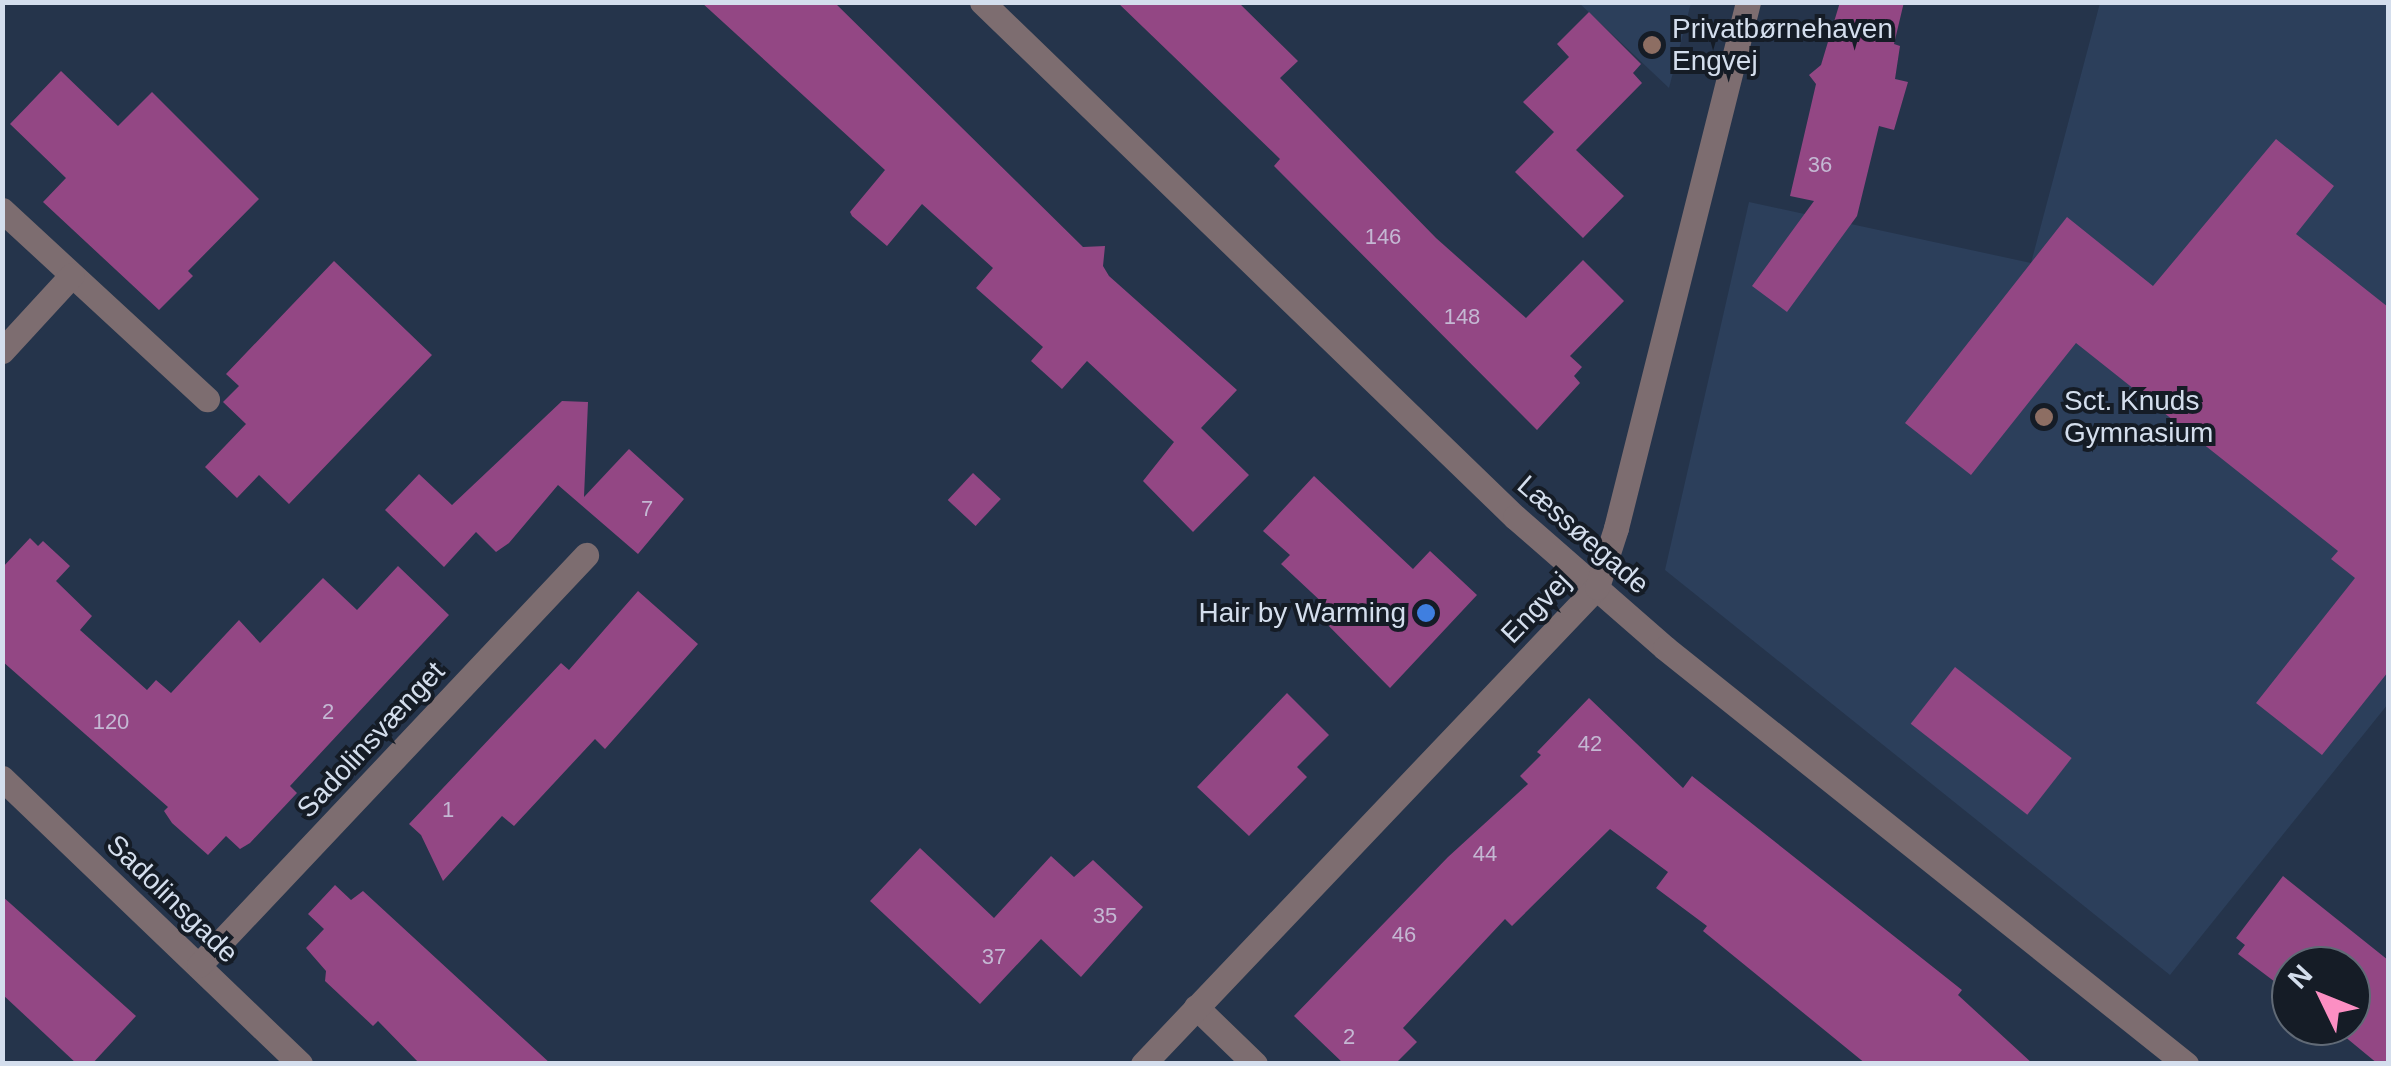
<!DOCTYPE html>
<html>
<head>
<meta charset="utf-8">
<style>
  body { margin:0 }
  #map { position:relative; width:2391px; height:1066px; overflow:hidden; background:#25344b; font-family:Arial,sans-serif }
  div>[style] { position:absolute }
  .built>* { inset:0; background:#2c3f5b }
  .building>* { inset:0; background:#934784; transform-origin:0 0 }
  .minor>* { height:25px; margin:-12.5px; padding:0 12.5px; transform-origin:12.5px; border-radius:12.5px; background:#7d6d70 }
  .dots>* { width:28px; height:28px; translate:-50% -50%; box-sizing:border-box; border:5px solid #151c26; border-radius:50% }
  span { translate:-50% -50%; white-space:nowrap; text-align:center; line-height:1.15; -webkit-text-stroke:8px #151c26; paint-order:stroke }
  .number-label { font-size:22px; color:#c4b8d3 }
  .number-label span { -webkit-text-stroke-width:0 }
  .poi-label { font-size:28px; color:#d4deed }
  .left { translate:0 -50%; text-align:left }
  .right { translate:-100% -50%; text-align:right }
  .street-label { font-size:28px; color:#d4deed }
  .frame { position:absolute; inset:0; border:5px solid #d4deed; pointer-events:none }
  .north { position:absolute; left:2271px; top:946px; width:100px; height:100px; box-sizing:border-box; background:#151c26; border:2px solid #616a76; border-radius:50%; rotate:313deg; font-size:28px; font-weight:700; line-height:40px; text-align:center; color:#d4deed }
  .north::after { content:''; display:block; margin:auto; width:35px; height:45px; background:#fc8fc3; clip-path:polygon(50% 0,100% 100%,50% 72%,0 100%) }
</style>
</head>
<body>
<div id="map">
  <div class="built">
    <i style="clip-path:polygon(1579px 3px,1691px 3px,1669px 88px)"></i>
    <i style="clip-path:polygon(2100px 3px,2388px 3px,2388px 704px,2170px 975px,1665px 570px,1749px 202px,2031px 263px)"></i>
  </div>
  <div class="building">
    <i style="clip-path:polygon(701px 2px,834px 2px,1083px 247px,1105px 246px,1103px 266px,1109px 276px,1237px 390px,1201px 428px,1249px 475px,1193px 532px,1143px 481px,1174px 442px,1087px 361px,1062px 389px,1031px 361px,1043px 347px,976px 288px,993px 268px,922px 204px,887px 246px,852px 216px,850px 212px,885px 170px)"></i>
    <i style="clip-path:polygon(1117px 2px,1238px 2px,1298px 61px,1280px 78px,1436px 238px,1526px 318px,1583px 260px,1624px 301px,1570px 356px,1582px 367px,1574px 376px,1580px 383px,1537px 430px,1274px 166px,1280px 159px)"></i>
    <i style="clip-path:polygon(1840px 2px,1904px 2px,1894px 44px,1900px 46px,1895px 79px,1908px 82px,1894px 130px,1879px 126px,1857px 216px,1787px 312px,1752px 286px,1814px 201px,1790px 196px,1816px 84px,1809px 75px,1821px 65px)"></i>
    <i style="clip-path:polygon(1589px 12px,1641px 64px,1633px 73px,1642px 83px,1576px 150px,1624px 196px,1583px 238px,1515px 172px,1554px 132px,1523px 102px,1569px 57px,1557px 44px)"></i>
    <i style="clip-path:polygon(61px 71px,118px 126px,152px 92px,259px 199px,188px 271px,193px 276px,159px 310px,43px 202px,66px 178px,10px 124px)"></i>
    <i style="clip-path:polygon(2276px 139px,2334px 186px,2296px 234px,2388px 307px,2388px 672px,2322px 755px,2256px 703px,2355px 578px,2331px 559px,2338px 551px,2076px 343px,1971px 475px,1905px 423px,2067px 217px,2153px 286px)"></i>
    <i style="clip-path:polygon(334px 261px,432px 355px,289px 504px,259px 475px,237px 498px,205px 467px,246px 424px,223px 402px,239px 386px,226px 374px)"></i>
    <i style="clip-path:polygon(562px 401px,588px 402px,584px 497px,629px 449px,684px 499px,638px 554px,558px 485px,509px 543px,496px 552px,476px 532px,444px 567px,385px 510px,419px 474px,452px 505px)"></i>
    <i style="left:973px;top:473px;width:38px;height:37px;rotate:43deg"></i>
    <i style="clip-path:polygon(1314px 476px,1413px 569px,1430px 551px,1477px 595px,1390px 688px,1317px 614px,1326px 606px,1281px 564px,1290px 555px,1263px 531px)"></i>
    <i style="clip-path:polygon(30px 538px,38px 546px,43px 541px,70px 566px,56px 581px,92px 616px,80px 630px,147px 690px,156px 680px,171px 693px,239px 620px,260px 643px,323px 578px,357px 610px,398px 566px,449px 615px,290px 786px,297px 793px,250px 843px,240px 849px,226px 836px,208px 855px,172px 823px,164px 811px,168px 807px,2px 661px,2px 568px)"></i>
    <i style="clip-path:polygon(638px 591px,698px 644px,605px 749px,595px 739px,514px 826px,502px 816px,443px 881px,421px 835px,409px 824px,561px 663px,569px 670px)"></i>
    <i style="left:1955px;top:667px;width:148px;height:72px;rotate:38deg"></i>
    <i style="clip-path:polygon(1287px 693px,1329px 735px,1297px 767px,1307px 777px,1249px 836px,1197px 787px)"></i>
    <i style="clip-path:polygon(1589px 698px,1683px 788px,1692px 776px,1962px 990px,1958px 995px,2033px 1064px,1866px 1064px,1703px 931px,1707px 926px,1656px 888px,1668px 872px,1610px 829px,1512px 926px,1505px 919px,1403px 1028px,1417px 1042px,1395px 1064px,1344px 1064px,1294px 1016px,1448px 857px,1528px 784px,1520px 776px,1541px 755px,1537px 752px)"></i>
    <i style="clip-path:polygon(920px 848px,994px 918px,1051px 856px,1074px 877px,1093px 860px,1143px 907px,1081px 977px,1041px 939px,980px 1004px,870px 901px)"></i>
    <i style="clip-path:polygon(2283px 876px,2388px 960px,2388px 1064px,2378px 1064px,2332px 1026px,2351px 1026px,2351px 966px,2291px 966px,2291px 994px,2238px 954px,2245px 945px,2236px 938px)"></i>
    <i style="clip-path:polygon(335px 885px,351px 900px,363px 891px,551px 1064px,420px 1064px,378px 1021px,373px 1026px,325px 981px,326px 971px,306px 948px,324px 929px,308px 914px)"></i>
    <i style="clip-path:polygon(2px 896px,136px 1016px,92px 1064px,77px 1064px,2px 994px)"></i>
  </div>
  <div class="minor">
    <i style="left:982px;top:2px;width:741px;rotate:44.02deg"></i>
    <i style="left:1515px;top:517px;width:199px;rotate:41.1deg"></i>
    <i style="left:1665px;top:648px;width:667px;rotate:38.61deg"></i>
    <i style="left:2px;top:210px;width:279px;rotate:42.7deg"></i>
    <i style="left:2px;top:351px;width:103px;rotate:-47.4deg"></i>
    <i style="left:2px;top:778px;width:413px;rotate:43.8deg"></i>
    <i style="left:199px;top:965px;width:564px;rotate:-46.65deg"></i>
    <i style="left:1196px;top:1007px;width:82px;rotate:44deg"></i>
    <i style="left:1143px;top:1064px;width:659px;rotate:-46.42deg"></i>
    <i style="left:1597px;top:587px;width:62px;rotate:-72.1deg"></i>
    <i style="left:1616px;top:528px;width:542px;rotate:-75.91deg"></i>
  </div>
  <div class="dots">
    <i style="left:1652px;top:45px;background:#8d6e63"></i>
    <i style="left:2044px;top:417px;background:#8d6e63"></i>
    <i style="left:1426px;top:613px;background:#3f7fe0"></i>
  </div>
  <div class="number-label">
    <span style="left:1820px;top:165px">36</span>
    <span style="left:1383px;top:237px">146</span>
    <span style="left:1462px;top:317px">148</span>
    <span style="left:647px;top:509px">7</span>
    <span style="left:328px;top:712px">2</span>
    <span style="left:111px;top:722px">120</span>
    <span style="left:1590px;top:744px">42</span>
    <span style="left:448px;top:810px">1</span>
    <span style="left:1485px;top:854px">44</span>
    <span style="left:1105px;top:916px">35</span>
    <span style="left:1404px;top:935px">46</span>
    <span style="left:994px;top:957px">37</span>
    <span style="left:1349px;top:1037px">2</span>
  </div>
  <div class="poi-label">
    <span class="left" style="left:1672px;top:45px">Privatbørnehaven<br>Engvej</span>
    <span class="left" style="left:2064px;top:417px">Sct. Knuds<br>Gymnasium</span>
    <span class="right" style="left:1406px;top:613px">Hair by Warming</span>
  </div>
  <div class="street-label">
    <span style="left:1583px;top:535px;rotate:41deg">Læssøegade</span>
    <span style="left:1536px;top:608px;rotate:-46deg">Engvej</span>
    <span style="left:371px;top:740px;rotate:-47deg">Sadolinsvænget</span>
    <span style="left:172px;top:899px;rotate:44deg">Sadolinsgade</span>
  </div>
  <div class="frame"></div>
  <div class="north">N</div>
</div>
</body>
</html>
